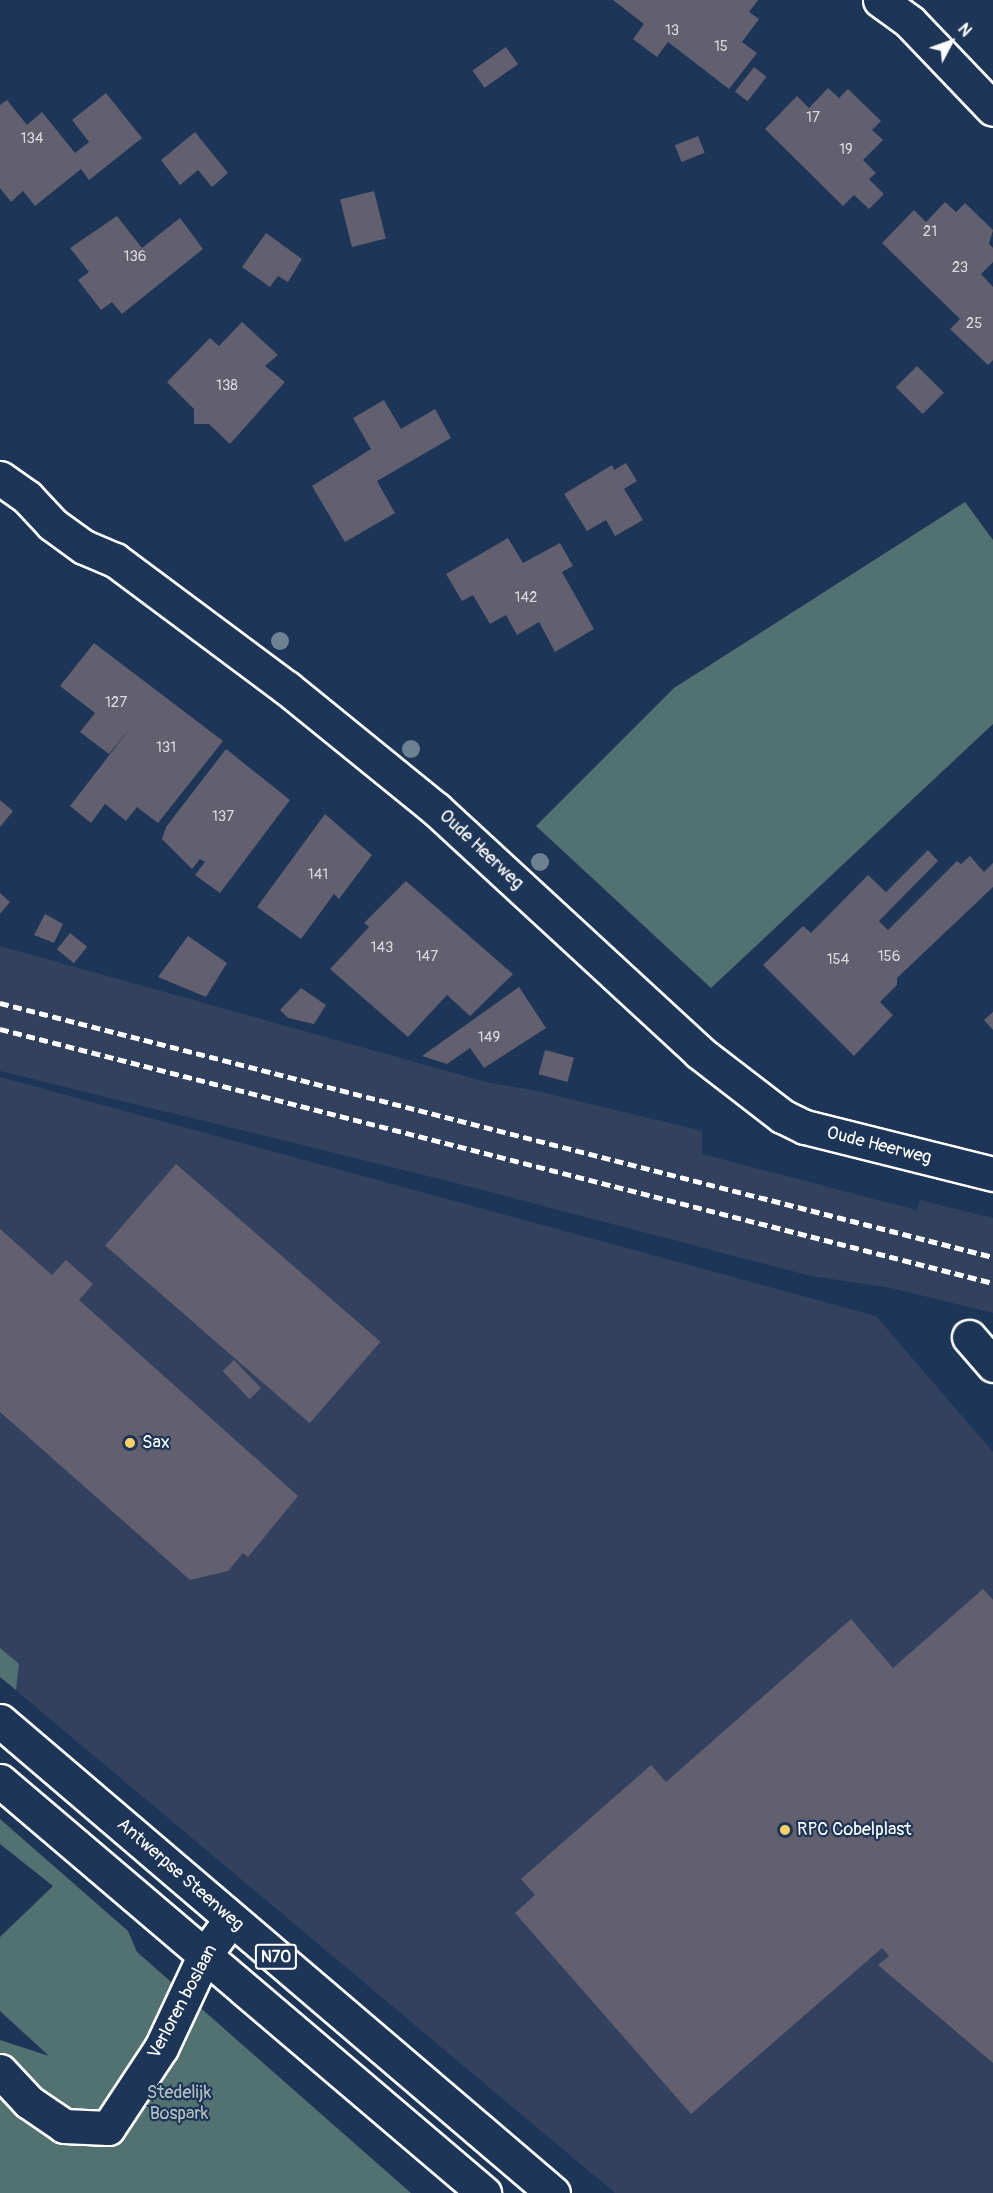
<!DOCTYPE html>
<html>
<head>
<meta charset="utf-8">
<style>
  body { margin:0 }
  #map { position:relative; width:993px; height:2193px; overflow:hidden; background:#1d3557; font-family:Pangolin,sans-serif }
  div>[style] { position:absolute }
  .built>* { inset:0; background:#32425e }
  .green>* { inset:0; background:#527271 }
  .building>* { inset:0; background:#625f6e; transform-origin:0 0 }
  .roads { filter:drop-shadow(2px 0 #fff) drop-shadow(-2px 0 #fff) drop-shadow(0 2px #fff) drop-shadow(0 -2px #fff) }
  .street>* { height:33px; margin:-16.5px; padding:0 16.5px; transform-origin:16.5px; border-radius:16.5px; background:#1d3557 }
  .primary>* { height:33px; margin:-16.5px; padding:0 16.5px; transform-origin:16.5px; border-radius:16.5px; background:#1d3557 }
  .rail>* { height:4.5px; margin-top:-2.25px; transform-origin:0; background:repeating-linear-gradient(90deg,#fff 0 9px,transparent 0 13.5px) }
  .trees>* { width:18px; height:18px; margin:-9px; border-radius:50%; background:#6e8190 }
  .dots>* { width:16px; height:16px; translate:-50% -50%; box-sizing:border-box; border:3px solid #1d3557; border-radius:50% }
  span { translate:-50% -50%; white-space:nowrap; text-align:center; line-height:1.15; -webkit-text-stroke:4.5px #1d3557; paint-order:stroke }
  .number-label { font-size:15px; color:#d8d7db }
  .number-label span { -webkit-text-stroke-width:0 }
  .shield-label span { padding:2px 4px; background:#1d3557; border:2px solid; border-radius:4px; -webkit-text-stroke-width:0 }
  .shield-label { font-size:16px; color:#fff; font-weight:700 }
  .street-label { font-size:18px; color:#fff }
  .poi-label { font-size:18px; color:#fff }
  .left { translate:0 -50%; text-align:left }
  .park-label { font-size:18px; color:#b1c0bf }
  .north { position:absolute; left:921px; top:12px; width:60px; height:60px; -webkit-text-stroke:4px #1d3557; paint-order:stroke; rotate:49deg; font-size:16px; font-weight:700; line-height:24px; text-align:center; color:#fff }
  .north::after { content:''; display:block; margin:auto; width:21px; height:27px; background:#fff; clip-path:polygon(50% 0,100% 100%,50% 72%,0 100%) }
</style>
</head>
<body>
<div id="map">
  <div class="built">
    <i style="clip-path:polygon(0 946px,490px 1083px,538px 1091px,702px 1131px,702px 1154px,917px 1210px,920px 1200px,993px 1218px,993px 1313px,891px 1288px,811px 1276px,448px 1181px,0 1071px)"></i>
    <i style="clip-path:polygon(0 1077px,876px 1316px,993px 1452px,993px 2193px,615px 2193px,0 1677px)"></i>
  </div>
  <div class="green">
    <i style="clip-path:polygon(965px 502px,993px 540px,993px 724px,711px 988px,536px 826px,674px 688px)"></i>
    <i style="clip-path:polygon(0 1648px,19px 1664px,16px 1690px,0 1677px)"></i>
    <i style="clip-path:polygon(0 1819px,128px 1931px,137px 1952px,411px 2193px,0 2193px,0 2040px,49px 2056px,0 2011px,0 1937px,53px 1886px,0 1844px)"></i>
  </div>
  <div class="building">
    <i style="clip-path:polygon(613px 0,758px 0,749px 12px,759px 19px,742px 42px,757px 53px,729px 89px,668px 42px,657px 57px,633px 39px,644px 24px)"></i>
    <i style="left:506px;top:47px;width:21px;height:41px;rotate:55deg"></i>
    <i style="left:754px;top:67px;width:16px;height:31px;rotate:38deg"></i>
    <i style="clip-path:polygon(828px 88px,839px 98px,848px 89px,881px 121px,872px 130px,883px 140px,863px 160px,876px 173px,869px 179px,884px 194px,869px 209px,854px 195px,843px 206px,765px 129px,797px 96px,809px 108px)"></i>
    <i style="clip-path:polygon(106px 93px,142px 138px,89px 180px,81px 169px,35px 206px,23px 191px,11px 202px,0 188px,0 105px,7px 100px,27px 125px,42px 112px,75px 153px,89px 142px,72px 120px)"></i>
    <i style="clip-path:polygon(195px 132px,228px 173px,212px 187px,198px 170px,180px 185px,161px 160px)"></i>
    <i style="left:698px;top:136px;width:18px;height:25px;rotate:68deg"></i>
    <i style="left:374px;top:191px;width:49px;height:35px;rotate:76deg"></i>
    <i style="clip-path:polygon(945px 202px,956px 212px,965px 203px,993px 230px,989px 244px,993px 248px,993px 262px,981px 274px,993px 287px,993px 360px,988px 365px,950px 329px,960px 319px,882px 243px,914px 210px,926px 222px)"></i>
    <i style="clip-path:polygon(117px 216px,142px 248px,180px 218px,203px 249px,122px 314px,112px 302px,101px 310px,78px 280px,89px 272px,70px 248px)"></i>
    <i style="clip-path:polygon(266px 233px,302px 259px,288px 282px,278px 276px,270px 287px,242px 267px)"></i>
    <i style="clip-path:polygon(242px 322px,278px 355px,265px 366px,285px 382px,230px 444px,209px 424px,194px 424px,194px 409px,167px 382px,210px 338px,219px 346px)"></i>
    <i style="left:917px;top:366px;width:38px;height:30px;rotate:45deg"></i>
    <i style="clip-path:polygon(384px 400px,401px 429px,435px 409px,451px 438px,377px 481px,395px 513px,345px 542px,312px 486px,371px 449px,353px 418px)"></i>
    <i style="clip-path:polygon(626px 463px,637px 481px,624px 489px,643px 520px,615px 536px,606px 520px,587px 531px,564px 494px,612px 465px,614px 470px)"></i>
    <i style="clip-path:polygon(508px 538px,523px 563px,560px 543px,573px 566px,562px 572px,594px 629px,555px 652px,539px 622px,517px 635px,506px 615px,490px 624px,473px 595px,462px 601px,446px 574px)"></i>
    <i style="clip-path:polygon(94px 643px,223px 741px,158px 823px,137px 807px,126px 821px,105px 804px,91px 823px,70px 806px,131px 727px,109px 754px,80px 732px,95px 713px,60px 686px)"></i>
    <i style="clip-path:polygon(226px 749px,290px 800px,220px 893px,195px 875px,205px 862px,200px 859px,192px 869px,162px 839px,166px 827px)"></i>
    <i style="clip-path:polygon(0 800px,13px 811px,0 827px)"></i>
    <i style="clip-path:polygon(325px 814px,372px 855px,339px 899px,334px 894px,301px 939px,257px 907px)"></i>
    <i style="clip-path:polygon(928px 850px,938px 861px,879px 921px,888px 930px,957px 861px,961px 864px,970px 856px,984px 872px,993px 863px,993px 887px,897px 978px,897px 985px,880px 1002px,893px 1015px,854px 1056px,763px 965px,803px 926px,811px 933px,868px 875px,886px 892px)"></i>
    <i style="clip-path:polygon(406px 881px,513px 974px,470px 1016px,447px 995px,408px 1037px,330px 969px,369px 927px,364px 923px)"></i>
    <i style="clip-path:polygon(0 893px,10px 902px,0 914px)"></i>
    <i style="clip-path:polygon(45px 914px,63px 924px,54px 943px,34px 935px)"></i>
    <i style="left:70px;top:933px;width:22px;height:21px;rotate:39deg"></i>
    <i style="clip-path:polygon(188px 936px,227px 963px,206px 997px,158px 977px)"></i>
    <i style="clip-path:polygon(519px 987px,546px 1028px,484px 1068px,470px 1048px,447px 1064px,422px 1056px)"></i>
    <i style="clip-path:polygon(301px 988px,326px 1005px,314px 1024px,288px 1018px,280px 1010px)"></i>
    <i style="clip-path:polygon(993px 1012px,993px 1030px,984px 1020px)"></i>
    <i style="left:545px;top:1050px;width:30px;height:25px;rotate:15deg"></i>
    <i style="left:176px;top:1164px;width:271px;height:108px;rotate:41deg"></i>
    <i style="clip-path:polygon(0 1229px,52px 1275px,66px 1260px,93px 1284px,79px 1300px,298px 1496px,248px 1557px,243px 1553px,228px 1571px,190px 1580px,0 1412px)"></i>
    <i style="left:234px;top:1360px;width:39px;height:16px;rotate:46deg"></i>
    <i style="clip-path:polygon(983px 1589px,993px 1600px,993px 2063px,878px 1965px,889px 1956px,882px 1948px,691px 2114px,515px 1913px,535px 1895px,521px 1879px,651px 1765px,666px 1782px,851px 1619px,893px 1668px)"></i>
  </div>
  <div class="roads">
    <div class="street">
      <i style="left:880px;top:0;width:37px;rotate:36deg"></i>
      <i style="left:910px;top:22px;width:120px;rotate:46.3deg"></i>
      <i style="left:0;top:478px;width:33px;rotate:35deg"></i>
      <i style="left:27px;top:497px;width:37px;rotate:47deg"></i>
      <i style="left:52px;top:524px;width:39px;rotate:36deg"></i>
      <i style="left:84px;top:547px;width:34px;rotate:23deg"></i>
      <i style="left:115px;top:560px;width:214px;rotate:36.7deg"></i>
      <i style="left:287px;top:688px;width:192px;rotate:39.1deg"></i>
      <i style="left:436px;top:809px;width:358px;rotate:42.7deg"></i>
      <i style="left:699px;top:1052px;width:105px;rotate:37.6deg"></i>
      <i style="left:782px;top:1116px;width:25px;rotate:26deg"></i>
      <i style="left:805px;top:1127px;width:194px;rotate:14deg"></i>
      <i style="left:969px;top:1337px;width:37px;rotate:49deg"></i>
      <i style="left:0;top:2071px;width:42px;rotate:46.9deg"></i>
      <i style="left:29px;top:2102px;width:42px;rotate:34.4deg"></i>
      <i style="left:64px;top:2126px;width:44px;rotate:2.6deg"></i>
      <i style="left:108px;top:2128px;width:96px;rotate:-56.5deg"></i>
      <i style="left:161px;top:2048px;width:102px;rotate:-64.9deg"></i>
      <i style="left:204px;top:1956px;width:46px;rotate:-53.9deg"></i>
    </div>
    <div class="primary">
      <i style="left:0;top:1721px;width:727px;rotate:40.48deg"></i>
      <i style="left:0;top:1781px;width:636px;rotate:40.41deg"></i>
    </div>
  </div>
  <div class="rail">
    <i style="left:0;top:1003px;width:1025px;rotate:14.35deg"></i>
    <i style="left:0;top:1029px;width:1025px;rotate:14.35deg"></i>
  </div>
  <div class="trees">
    <i style="left:280px;top:641px"></i>
    <i style="left:411px;top:749px"></i>
    <i style="left:540px;top:862px"></i>
  </div>
  <div class="dots">
    <i style="left:130px;top:1443px;background:#ffd166"></i>
    <i style="left:785px;top:1830px;background:#ffd166"></i>
  </div>
  <div class="number-label">
    <span style="left:672px;top:31px">13</span>
    <span style="left:721px;top:47px">15</span>
    <span style="left:813px;top:118px">17</span>
    <span style="left:32px;top:139px">134</span>
    <span style="left:846px;top:150px">19</span>
    <span style="left:930px;top:232px">21</span>
    <span style="left:135px;top:257px">136</span>
    <span style="left:960px;top:268px">23</span>
    <span style="left:974px;top:324px">25</span>
    <span style="left:227px;top:386px">138</span>
    <span style="left:526px;top:598px">142</span>
    <span style="left:116px;top:703px">127</span>
    <span style="left:166px;top:748px">131</span>
    <span style="left:223px;top:817px">137</span>
    <span style="left:318px;top:875px">141</span>
    <span style="left:382px;top:948px">143</span>
    <span style="left:427px;top:957px">147</span>
    <span style="left:889px;top:957px">156</span>
    <span style="left:838px;top:960px">154</span>
    <span style="left:489px;top:1038px">149</span>
  </div>
  <div class="shield-label">
    <span style="left:276px;top:1957px">N70</span>
  </div>
  <div class="street-label">
    <span style="left:481px;top:850px;rotate:43deg">Oude Heerweg</span>
    <span style="left:879px;top:1146px;rotate:14deg">Oude Heerweg</span>
    <span style="left:180px;top:1875px;rotate:41deg">Antwerpse Steenweg</span>
    <span style="left:183px;top:2002px;rotate:-62deg">Verloren boslaan</span>
  </div>
  <div class="poi-label">
    <span class="left" style="left:142px;top:1443px">Sax</span>
    <span class="left" style="left:797px;top:1830px">RPC Cobelplast</span>
  </div>
  <div class="park-label">
    <span style="left:179px;top:2104px">Stedelijk<br>Bospark</span>
  </div>
  <div class="north">N</div>
</div>
</body>
</html>
